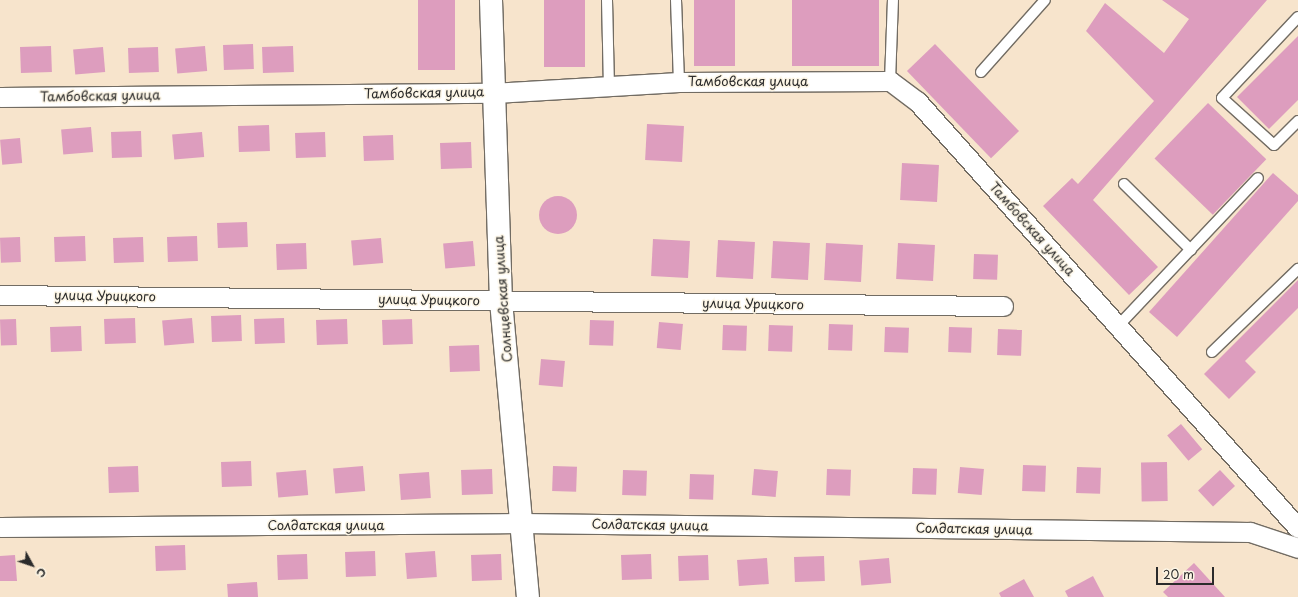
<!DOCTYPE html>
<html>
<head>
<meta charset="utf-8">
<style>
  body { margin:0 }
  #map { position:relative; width:1298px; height:597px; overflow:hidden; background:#f7e4cc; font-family:"Playpen Sans",sans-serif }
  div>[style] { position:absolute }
  .building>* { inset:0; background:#dd9dbe; transform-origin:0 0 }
  .round { border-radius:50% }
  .roads { filter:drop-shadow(1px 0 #726c63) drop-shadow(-1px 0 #726c63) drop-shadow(0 1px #726c63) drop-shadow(0 -1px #726c63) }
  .service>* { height:10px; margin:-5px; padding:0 5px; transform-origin:5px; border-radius:5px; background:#fff }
  .minor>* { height:19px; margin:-9.5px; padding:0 9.5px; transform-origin:9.5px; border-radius:9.5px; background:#fff }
  .tertiary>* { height:22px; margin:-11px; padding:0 11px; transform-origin:11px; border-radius:11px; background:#fff }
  span { translate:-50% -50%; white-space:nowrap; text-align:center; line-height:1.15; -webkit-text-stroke:3px #fcf5e5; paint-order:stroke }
  .street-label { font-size:13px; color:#2b2b2b }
  .north { position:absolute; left:12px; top:545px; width:40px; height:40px; -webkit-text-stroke:3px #fcf5e5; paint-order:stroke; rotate:130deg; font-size:11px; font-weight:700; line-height:16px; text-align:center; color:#2b2b2b }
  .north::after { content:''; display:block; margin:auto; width:14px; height:18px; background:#2b2b2b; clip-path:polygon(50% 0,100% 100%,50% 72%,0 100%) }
  .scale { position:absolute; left:1156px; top:567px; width:58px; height:18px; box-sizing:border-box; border:2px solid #2b2b2b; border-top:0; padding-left:5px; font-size:12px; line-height:14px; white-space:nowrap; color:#2b2b2b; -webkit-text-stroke:3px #fcf5e5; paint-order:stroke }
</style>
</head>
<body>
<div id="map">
  <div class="building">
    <i style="left:418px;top:0;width:37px;height:70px"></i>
    <i style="left:544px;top:0;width:41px;height:67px"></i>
    <i style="left:694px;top:0;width:41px;height:66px"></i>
    <i style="left:792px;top:0;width:87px;height:66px"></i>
    <i style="clip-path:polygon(1162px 0,1267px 0,1093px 200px,1158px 267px,1129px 295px,1043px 206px,1072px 178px,1078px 184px,1154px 101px,1086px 31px,1105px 3px,1164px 53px,1189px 19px)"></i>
    <i style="clip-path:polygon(1298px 36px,1298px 100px,1269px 129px,1237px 97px)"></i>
    <i style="left:253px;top:44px;width:25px;height:30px;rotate:88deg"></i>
    <i style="left:935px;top:44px;width:121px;height:39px;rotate:46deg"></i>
    <i style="left:51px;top:46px;width:26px;height:31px;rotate:88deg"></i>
    <i style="left:205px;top:46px;width:25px;height:30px;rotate:85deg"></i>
    <i style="left:293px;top:46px;width:26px;height:31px;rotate:88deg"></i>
    <i style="left:103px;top:47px;width:25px;height:30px;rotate:85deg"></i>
    <i style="left:158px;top:47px;width:25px;height:30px;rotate:88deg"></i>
    <i style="left:1208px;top:103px;width:81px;height:77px;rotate:44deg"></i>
    <i style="left:647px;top:124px;width:37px;height:36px;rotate:3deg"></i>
    <i style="left:269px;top:125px;width:26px;height:31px;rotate:88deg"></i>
    <i style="left:91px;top:127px;width:25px;height:30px;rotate:85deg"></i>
    <i style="left:141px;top:131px;width:26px;height:30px;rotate:88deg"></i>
    <i style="left:202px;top:132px;width:25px;height:30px;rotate:85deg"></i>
    <i style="left:325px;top:132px;width:25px;height:30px;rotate:88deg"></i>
    <i style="left:393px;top:135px;width:25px;height:30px;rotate:88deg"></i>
    <i style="left:20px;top:138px;width:25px;height:20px;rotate:85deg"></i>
    <i style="left:471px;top:142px;width:26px;height:31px;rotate:88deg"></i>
    <i style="left:902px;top:163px;width:37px;height:37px;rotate:3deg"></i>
    <i style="clip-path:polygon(1273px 173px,1298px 195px,1298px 201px,1177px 337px,1149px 312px)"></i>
    <i class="round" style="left:539px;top:196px;width:38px;height:38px"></i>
    <i style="left:247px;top:222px;width:25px;height:30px;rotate:88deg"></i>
    <i style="left:85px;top:236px;width:25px;height:31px;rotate:88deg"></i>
    <i style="left:197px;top:236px;width:25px;height:30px;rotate:88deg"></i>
    <i style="left:20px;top:237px;width:25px;height:20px;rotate:88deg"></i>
    <i style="left:143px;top:237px;width:25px;height:30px;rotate:88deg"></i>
    <i style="left:381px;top:238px;width:25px;height:30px;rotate:85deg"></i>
    <i style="left:653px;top:239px;width:37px;height:37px;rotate:3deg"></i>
    <i style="left:718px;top:240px;width:37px;height:37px;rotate:3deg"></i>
    <i style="left:473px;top:241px;width:25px;height:30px;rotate:85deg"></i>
    <i style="left:773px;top:241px;width:37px;height:37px;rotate:3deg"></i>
    <i style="left:306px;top:243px;width:26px;height:30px;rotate:88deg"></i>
    <i style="left:826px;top:243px;width:37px;height:37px;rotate:3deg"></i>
    <i style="left:898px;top:243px;width:37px;height:36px;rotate:3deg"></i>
    <i style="left:974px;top:254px;width:24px;height:25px;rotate:2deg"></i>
    <i style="clip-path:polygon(1298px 280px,1298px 308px,1245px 361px,1256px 372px,1229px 399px,1204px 374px)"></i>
    <i style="left:241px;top:315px;width:26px;height:30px;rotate:88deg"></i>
    <i style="left:135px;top:318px;width:25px;height:31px;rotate:88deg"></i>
    <i style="left:192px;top:318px;width:25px;height:30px;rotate:85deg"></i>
    <i style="left:284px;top:318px;width:25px;height:30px;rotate:88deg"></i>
    <i style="left:16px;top:319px;width:26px;height:16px;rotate:88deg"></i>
    <i style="left:347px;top:319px;width:25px;height:31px;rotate:88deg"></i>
    <i style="left:412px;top:319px;width:25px;height:30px;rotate:88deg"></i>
    <i style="left:590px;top:320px;width:24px;height:25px;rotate:2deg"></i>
    <i style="left:659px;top:322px;width:24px;height:26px;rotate:5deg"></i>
    <i style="left:829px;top:324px;width:24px;height:26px;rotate:2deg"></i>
    <i style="left:723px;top:325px;width:24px;height:25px;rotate:2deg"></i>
    <i style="left:769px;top:325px;width:24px;height:26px;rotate:2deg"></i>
    <i style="left:81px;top:326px;width:25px;height:31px;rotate:88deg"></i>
    <i style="left:885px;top:327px;width:24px;height:25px;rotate:2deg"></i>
    <i style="left:949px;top:327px;width:23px;height:25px;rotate:2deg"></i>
    <i style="left:998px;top:329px;width:24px;height:26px;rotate:2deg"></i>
    <i style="left:479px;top:345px;width:26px;height:30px;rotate:88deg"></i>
    <i style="left:541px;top:359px;width:24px;height:26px;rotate:5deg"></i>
    <i style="left:1181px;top:424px;width:33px;height:18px;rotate:50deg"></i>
    <i style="left:251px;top:461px;width:25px;height:30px;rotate:88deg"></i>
    <i style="left:1167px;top:462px;width:39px;height:26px;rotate:89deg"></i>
    <i style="left:1023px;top:465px;width:23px;height:26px;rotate:2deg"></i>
    <i style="left:138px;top:466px;width:26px;height:30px;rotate:88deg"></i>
    <i style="left:363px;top:466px;width:25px;height:30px;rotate:85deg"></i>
    <i style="left:553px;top:466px;width:24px;height:25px;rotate:2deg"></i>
    <i style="left:960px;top:467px;width:24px;height:26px;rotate:5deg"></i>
    <i style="left:1077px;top:467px;width:24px;height:26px;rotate:2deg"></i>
    <i style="left:913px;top:468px;width:24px;height:26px;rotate:2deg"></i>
    <i style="left:492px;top:469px;width:25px;height:31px;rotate:88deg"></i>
    <i style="left:754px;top:469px;width:24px;height:26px;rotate:5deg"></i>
    <i style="left:827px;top:469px;width:24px;height:26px;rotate:2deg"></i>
    <i style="left:306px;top:470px;width:25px;height:30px;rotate:85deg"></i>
    <i style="left:623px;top:470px;width:24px;height:25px;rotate:2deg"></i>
    <i style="left:1220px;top:470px;width:22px;height:30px;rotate:47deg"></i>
    <i style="left:429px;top:472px;width:26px;height:30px;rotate:86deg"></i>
    <i style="left:690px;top:474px;width:24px;height:25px;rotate:2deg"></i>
    <i style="left:185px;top:545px;width:25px;height:30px;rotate:88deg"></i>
    <i style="left:375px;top:551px;width:25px;height:30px;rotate:88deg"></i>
    <i style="left:435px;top:551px;width:26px;height:30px;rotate:86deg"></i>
    <i style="left:307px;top:554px;width:25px;height:30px;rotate:88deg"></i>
    <i style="left:501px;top:554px;width:26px;height:30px;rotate:88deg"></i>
    <i style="left:651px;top:554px;width:25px;height:30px;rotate:88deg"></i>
    <i style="clip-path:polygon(15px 555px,17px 581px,0 581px,0 556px)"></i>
    <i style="left:708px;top:555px;width:25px;height:30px;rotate:88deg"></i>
    <i style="left:824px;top:556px;width:25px;height:30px;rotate:88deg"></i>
    <i style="left:767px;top:558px;width:26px;height:30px;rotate:86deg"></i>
    <i style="left:889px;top:558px;width:25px;height:30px;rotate:85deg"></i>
    <i style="clip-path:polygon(1194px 563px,1225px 597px,1168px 597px,1163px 592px)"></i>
    <i style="clip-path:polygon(1093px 576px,1104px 597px,1068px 597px,1065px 591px)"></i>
    <i style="clip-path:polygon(1024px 579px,1034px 597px,1001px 597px,999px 593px)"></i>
    <i style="left:257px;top:582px;width:15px;height:30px;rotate:86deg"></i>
  </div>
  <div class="roads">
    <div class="service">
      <i style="left:607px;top:0;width:87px;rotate:88.7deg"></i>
      <i style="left:676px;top:0;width:82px;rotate:87.9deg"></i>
      <i style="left:1298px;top:17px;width:111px;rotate:133.2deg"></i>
      <i style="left:1222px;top:98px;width:70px;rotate:42.1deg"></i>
      <i style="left:1274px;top:145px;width:34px;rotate:-45deg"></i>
      <i style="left:981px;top:72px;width:96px;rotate:-48.4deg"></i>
      <i style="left:890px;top:81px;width:81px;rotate:-87.9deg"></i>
      <i style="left:1124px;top:184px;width:94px;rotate:44.6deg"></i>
      <i style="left:1119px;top:325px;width:202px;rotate:-46.6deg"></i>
      <i style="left:1212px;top:352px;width:120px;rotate:-44deg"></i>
    </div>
    <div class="minor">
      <i style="left:0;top:97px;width:493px;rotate:-0.5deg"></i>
      <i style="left:493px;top:93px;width:186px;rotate:-3.4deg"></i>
      <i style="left:679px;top:82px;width:211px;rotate:-0.3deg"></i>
      <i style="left:890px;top:81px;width:34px;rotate:37deg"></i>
      <i style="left:917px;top:101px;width:572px;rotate:48.26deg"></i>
      <i style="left:0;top:295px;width:1003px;rotate:0.63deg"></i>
      <i style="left:0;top:527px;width:521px;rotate:-0.44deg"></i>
      <i style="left:521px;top:523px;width:729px;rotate:0.71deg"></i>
      <i style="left:1250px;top:532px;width:51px;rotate:18.4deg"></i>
    </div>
    <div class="tertiary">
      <i style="left:491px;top:0;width:301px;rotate:88.1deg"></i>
      <i style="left:501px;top:301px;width:297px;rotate:84.8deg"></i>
    </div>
  </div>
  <div class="street-label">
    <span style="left:748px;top:81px">Тамбовская улица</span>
    <span style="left:424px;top:93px;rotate:-1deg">Тамбовская улица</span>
    <span style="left:100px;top:96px;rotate:-1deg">Тамбовская улица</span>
    <span style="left:1032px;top:229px;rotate:48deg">Тамбовская улица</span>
    <span style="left:105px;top:296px;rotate:1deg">улица Урицкого</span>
    <span style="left:503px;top:299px;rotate:-94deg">Солнцевская улица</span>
    <span style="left:429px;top:300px;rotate:1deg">улица Урицкого</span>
    <span style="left:753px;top:304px;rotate:1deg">улица Урицкого</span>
    <span style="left:326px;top:525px">Солдатская улица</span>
    <span style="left:650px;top:525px;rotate:1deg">Солдатская улица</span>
    <span style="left:974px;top:529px;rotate:1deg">Солдатская улица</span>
  </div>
  <div class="north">С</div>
  <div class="scale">20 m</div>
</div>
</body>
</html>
